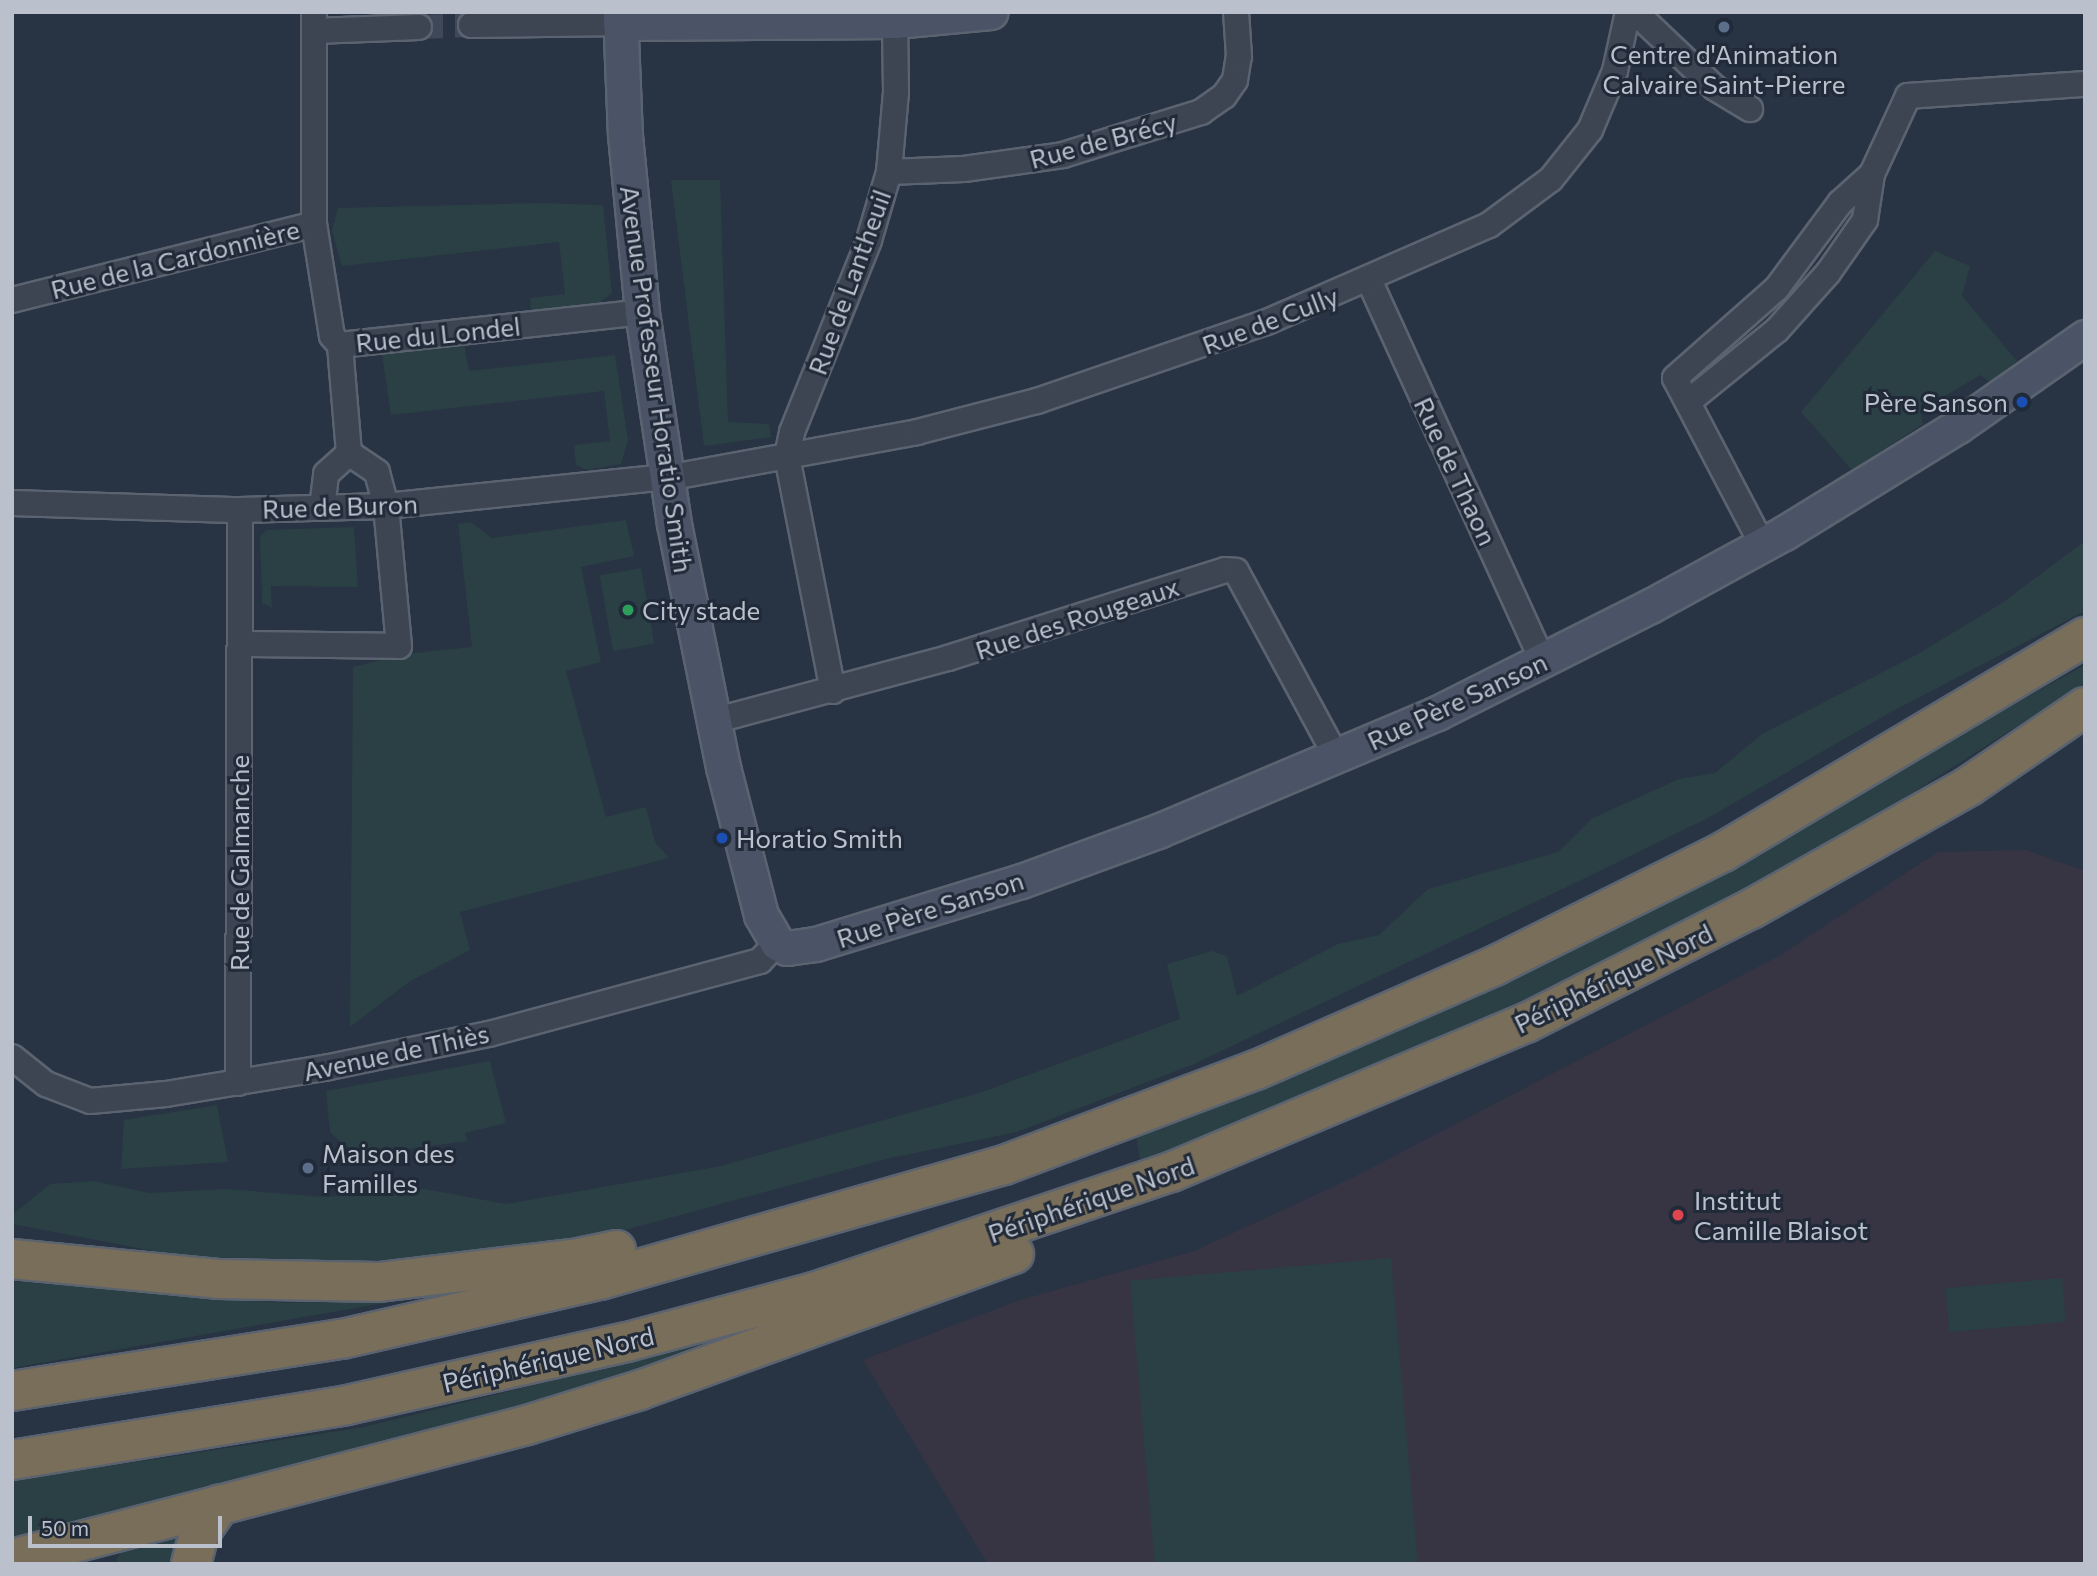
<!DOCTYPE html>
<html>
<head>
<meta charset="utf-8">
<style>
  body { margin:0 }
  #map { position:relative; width:2097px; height:1576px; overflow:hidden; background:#283343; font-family:Commissioner,sans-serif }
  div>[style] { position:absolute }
  .medical>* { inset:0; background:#373544 }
  .green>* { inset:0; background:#2a4044; transform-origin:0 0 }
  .street-tunnel>* { height:24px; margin-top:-12px; transform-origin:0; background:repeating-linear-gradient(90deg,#3e4858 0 24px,transparent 0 36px) }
  .roads { filter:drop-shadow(2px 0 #5b6370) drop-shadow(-2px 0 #5b6370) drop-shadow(0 2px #5b6370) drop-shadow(0 -2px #5b6370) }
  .street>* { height:24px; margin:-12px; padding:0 12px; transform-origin:12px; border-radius:12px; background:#3d4553 }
  .secondary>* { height:33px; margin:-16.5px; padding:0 16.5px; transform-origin:16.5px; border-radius:16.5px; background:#4b5466 }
  .highway>* { height:38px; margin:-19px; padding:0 19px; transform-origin:19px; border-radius:19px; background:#786e5a }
  .dots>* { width:19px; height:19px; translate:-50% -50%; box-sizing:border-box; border:4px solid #212a38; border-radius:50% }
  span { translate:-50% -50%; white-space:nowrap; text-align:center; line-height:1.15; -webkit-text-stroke:6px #212a38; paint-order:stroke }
  .poi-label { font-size:26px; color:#bac0cc }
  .right { translate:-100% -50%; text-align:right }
  .left { translate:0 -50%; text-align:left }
  .street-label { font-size:26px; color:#bac0cc }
  .frame { position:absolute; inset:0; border:14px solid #bac0cc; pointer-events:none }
  .scale { position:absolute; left:28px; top:1516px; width:194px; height:32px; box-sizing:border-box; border:4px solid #bac0cc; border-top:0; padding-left:9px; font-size:21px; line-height:24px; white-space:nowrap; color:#bac0cc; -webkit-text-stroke:5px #212a38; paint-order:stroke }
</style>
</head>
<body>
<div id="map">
  <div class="medical">
    <i style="clip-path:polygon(2026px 850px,2085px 871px,2085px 1564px,988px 1564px,863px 1360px,1017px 1301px,1194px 1251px,1350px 1179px,1779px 956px,1938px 852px)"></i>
  </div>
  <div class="green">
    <i style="clip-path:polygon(671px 180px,720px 180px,728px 422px,769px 424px,771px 437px,704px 446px)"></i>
    <i style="clip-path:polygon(544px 203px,603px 205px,612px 293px,598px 304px,531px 314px,530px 298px,565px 294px,559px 242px,342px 266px,332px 231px,338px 208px)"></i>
    <i style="clip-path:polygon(1935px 251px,1970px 266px,1962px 296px,2017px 361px,1990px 382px,1980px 375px,1920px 411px,1923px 424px,1852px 470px,1801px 412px)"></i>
    <i style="clip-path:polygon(464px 343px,469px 371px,615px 355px,628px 440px,621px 464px,587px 470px,576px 465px,574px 445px,610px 441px,604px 391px,391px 415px,382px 355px,386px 349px)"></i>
    <i style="clip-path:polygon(626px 520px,634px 556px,581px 567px,601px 662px,566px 671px,606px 817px,646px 807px,655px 842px,669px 858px,460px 912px,470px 950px,409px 982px,350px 1027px,353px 667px,405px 654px,472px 647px,458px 524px,471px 522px,492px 538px)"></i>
    <i style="clip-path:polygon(354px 527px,358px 587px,271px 586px,272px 608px,262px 603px,260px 537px,266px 530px)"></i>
    <i style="clip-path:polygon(2085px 541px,2085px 611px,1889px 713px,1708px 818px,1571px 885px,1194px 1064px,1017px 1132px,886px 1159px,618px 1232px,420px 1260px,211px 1262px,12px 1224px,12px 1215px,50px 1184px,94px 1181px,149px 1193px,227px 1189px,325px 1197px,425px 1189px,506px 1204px,721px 1166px,979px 1093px,1180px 1019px,1167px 964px,1212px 951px,1227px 956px,1237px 996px,1338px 944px,1379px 935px,1428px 889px,1558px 852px,1593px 818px,1679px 779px,1715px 773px,1762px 734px,1916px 655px,2002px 603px)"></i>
    <i style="left:641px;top:568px;width:77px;height:42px;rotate:80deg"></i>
    <i style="clip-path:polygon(2085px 665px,2085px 683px,1824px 849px,1512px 1013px,1141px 1166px,1135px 1128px,1754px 848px)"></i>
    <i style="clip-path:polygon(490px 1061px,506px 1123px,465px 1133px,467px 1141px,392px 1151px,346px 1147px,330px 1132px,326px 1091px)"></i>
    <i style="clip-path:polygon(217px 1105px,228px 1162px,121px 1169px,124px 1120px)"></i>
    <i style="left:1391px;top:1258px;width:307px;height:262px;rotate:85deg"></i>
    <i style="left:2062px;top:1278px;width:44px;height:117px;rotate:85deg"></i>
    <i style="clip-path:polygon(12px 1281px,285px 1303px,413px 1298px,12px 1368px)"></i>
    <i style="clip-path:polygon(732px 1336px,731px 1342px,439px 1434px,12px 1545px,12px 1481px,364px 1427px)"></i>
    <i style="clip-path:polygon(185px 1531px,176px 1564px,120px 1564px,116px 1560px,123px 1548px)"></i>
  </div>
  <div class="street-tunnel">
    <i style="left:419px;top:27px;width:52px;rotate:-2.2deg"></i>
  </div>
  <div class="roads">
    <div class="street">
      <i style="left:314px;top:12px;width:19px;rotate:90deg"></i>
      <i style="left:314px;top:31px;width:105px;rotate:-2.2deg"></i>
      <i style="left:1635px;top:12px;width:110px;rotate:43.5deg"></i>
      <i style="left:1715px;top:88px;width:41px;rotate:31deg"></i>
      <i style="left:471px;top:25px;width:149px;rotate:-0.8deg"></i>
      <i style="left:889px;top:172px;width:75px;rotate:-2.3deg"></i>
      <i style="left:964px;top:169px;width:100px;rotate:-8deg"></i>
      <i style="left:1063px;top:155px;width:145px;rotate:-17.3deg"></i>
      <i style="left:1201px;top:112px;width:28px;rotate:-35deg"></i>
      <i style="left:1224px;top:96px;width:19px;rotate:-55deg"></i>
      <i style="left:1235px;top:80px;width:24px;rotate:-81deg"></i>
      <i style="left:1239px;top:56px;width:44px;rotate:-93.9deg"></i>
      <i style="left:314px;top:224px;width:113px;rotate:80.9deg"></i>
      <i style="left:332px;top:336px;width:12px;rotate:48deg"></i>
      <i style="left:1369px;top:280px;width:419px;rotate:65.5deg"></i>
      <i style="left:12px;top:300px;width:311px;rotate:-14.1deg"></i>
      <i style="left:314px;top:224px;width:193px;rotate:-90deg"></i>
      <i style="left:340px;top:345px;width:304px;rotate:-6.2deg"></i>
      <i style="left:1688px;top:402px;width:114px;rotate:-39deg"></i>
      <i style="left:1777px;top:330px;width:76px;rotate:-48.2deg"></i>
      <i style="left:1828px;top:273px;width:65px;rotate:-55.1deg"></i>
      <i style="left:1865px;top:220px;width:47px;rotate:-81.3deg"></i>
      <i style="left:1872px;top:174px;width:86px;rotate:-65.2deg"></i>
      <i style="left:1908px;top:96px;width:177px;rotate:-3.9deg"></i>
      <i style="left:12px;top:503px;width:228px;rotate:1.8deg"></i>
      <i style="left:240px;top:510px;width:146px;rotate:-1.6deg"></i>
      <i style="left:386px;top:506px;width:294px;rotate:-5.9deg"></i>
      <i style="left:678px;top:476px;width:243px;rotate:-10.4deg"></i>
      <i style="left:917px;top:432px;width:124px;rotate:-14.5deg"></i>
      <i style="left:1037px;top:401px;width:243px;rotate:-19deg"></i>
      <i style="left:1267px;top:322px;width:242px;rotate:-23.6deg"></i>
      <i style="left:1489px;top:225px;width:77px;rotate:-36.6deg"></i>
      <i style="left:1551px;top:179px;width:63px;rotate:-51.5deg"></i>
      <i style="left:1590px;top:130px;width:64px;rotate:-67deg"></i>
      <i style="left:1615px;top:71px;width:60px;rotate:-77.6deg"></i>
      <i style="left:322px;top:508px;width:34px;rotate:-83deg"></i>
      <i style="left:326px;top:474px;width:31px;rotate:-42deg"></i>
      <i style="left:1762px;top:544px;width:187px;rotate:-117.7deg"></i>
      <i style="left:1675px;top:378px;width:136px;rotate:-41.4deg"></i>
      <i style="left:1777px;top:288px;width:106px;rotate:-53.5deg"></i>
      <i style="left:1840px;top:203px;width:43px;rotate:-42.2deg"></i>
      <i style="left:240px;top:644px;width:159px;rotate:0.7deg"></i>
      <i style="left:399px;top:646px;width:141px;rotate:-95.3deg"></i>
      <i style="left:386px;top:506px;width:35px;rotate:-105deg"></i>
      <i style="left:377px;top:472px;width:34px;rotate:-146deg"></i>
      <i style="left:349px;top:453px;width:108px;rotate:-94.8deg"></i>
      <i style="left:833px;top:691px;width:239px;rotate:-101.1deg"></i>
      <i style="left:787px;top:456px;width:25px;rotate:-78deg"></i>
      <i style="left:792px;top:432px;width:207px;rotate:-68.1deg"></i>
      <i style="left:869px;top:240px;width:71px;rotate:-73.6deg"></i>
      <i style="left:889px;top:172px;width:80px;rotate:-85deg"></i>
      <i style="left:896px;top:92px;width:71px;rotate:-90.8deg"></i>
      <i style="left:713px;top:721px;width:243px;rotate:-15deg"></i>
      <i style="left:948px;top:658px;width:291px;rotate:-17.6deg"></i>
      <i style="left:1225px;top:570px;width:11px;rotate:5deg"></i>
      <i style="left:1236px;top:571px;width:210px;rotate:61.6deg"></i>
      <i style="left:12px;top:1057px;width:43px;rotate:38.5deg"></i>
      <i style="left:46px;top:1084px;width:47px;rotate:21.1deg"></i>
      <i style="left:90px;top:1101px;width:76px;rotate:-5.3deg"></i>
      <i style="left:166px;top:1094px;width:165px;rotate:-9.4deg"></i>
      <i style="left:329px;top:1067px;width:163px;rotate:-11.7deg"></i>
      <i style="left:489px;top:1034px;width:281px;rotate:-15.1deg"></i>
      <i style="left:760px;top:961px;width:25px;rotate:-47deg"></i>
      <i style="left:238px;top:1083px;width:573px;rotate:-89.8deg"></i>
    </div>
    <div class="secondary">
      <i style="left:620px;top:12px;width:123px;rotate:87.7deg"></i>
      <i style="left:625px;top:135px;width:178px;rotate:84.5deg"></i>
      <i style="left:642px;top:312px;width:214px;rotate:81.4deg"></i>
      <i style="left:674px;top:524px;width:248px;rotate:78.6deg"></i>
      <i style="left:723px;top:767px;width:153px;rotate:75.6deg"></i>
      <i style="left:761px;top:915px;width:32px;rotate:60deg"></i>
      <i style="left:777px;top:943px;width:11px;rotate:27deg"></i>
      <i style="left:787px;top:948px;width:29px;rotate:-8deg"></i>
      <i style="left:816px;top:944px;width:214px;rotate:-17.1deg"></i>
      <i style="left:1021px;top:881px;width:146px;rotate:-20.1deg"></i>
      <i style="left:1158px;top:831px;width:303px;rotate:-22.9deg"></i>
      <i style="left:1437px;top:713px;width:238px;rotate:-26.7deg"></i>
      <i style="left:1650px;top:606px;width:153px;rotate:-28.6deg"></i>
      <i style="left:1784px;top:533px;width:204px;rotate:-31.6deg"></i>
      <i style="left:1958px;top:426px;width:155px;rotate:-35deg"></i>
      <i style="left:620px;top:23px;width:275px;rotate:-0.4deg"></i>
      <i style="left:895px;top:21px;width:96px;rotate:-5.4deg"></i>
    </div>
    <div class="highway">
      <i style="left:12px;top:1259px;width:207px;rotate:5.5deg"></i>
      <i style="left:218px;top:1279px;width:161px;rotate:1.1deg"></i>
      <i style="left:379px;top:1282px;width:195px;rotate:-6.8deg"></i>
      <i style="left:573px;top:1259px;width:44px;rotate:-11.8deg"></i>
      <i style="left:12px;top:1391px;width:334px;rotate:-9deg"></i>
      <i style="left:342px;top:1339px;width:265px;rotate:-12.9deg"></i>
      <i style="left:600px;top:1280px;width:420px;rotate:-15.9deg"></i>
      <i style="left:1004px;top:1165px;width:269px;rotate:-20.7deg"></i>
      <i style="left:1256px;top:1070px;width:262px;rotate:-23.6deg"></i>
      <i style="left:1496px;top:965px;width:254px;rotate:-26.5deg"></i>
      <i style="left:1723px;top:852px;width:421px;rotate:-30.7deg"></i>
      <i style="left:12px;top:1460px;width:339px;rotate:-9.3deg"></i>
      <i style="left:347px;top:1405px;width:287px;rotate:-12.7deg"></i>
      <i style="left:627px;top:1342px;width:194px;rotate:-15deg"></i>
      <i style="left:814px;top:1292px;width:377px;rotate:-18.6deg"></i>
      <i style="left:1171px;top:1172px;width:385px;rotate:-22.8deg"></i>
      <i style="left:1526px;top:1023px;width:252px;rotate:-26.9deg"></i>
      <i style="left:1751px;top:909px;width:250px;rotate:-29.4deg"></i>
      <i style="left:1969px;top:786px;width:140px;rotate:-34.3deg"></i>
      <i style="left:12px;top:1559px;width:532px;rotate:-14.58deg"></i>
      <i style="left:527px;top:1425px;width:118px;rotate:-17.2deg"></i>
      <i style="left:640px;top:1390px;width:398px;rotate:-20deg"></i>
      <i style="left:191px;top:1564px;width:30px;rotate:-75deg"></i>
      <i style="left:199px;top:1535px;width:37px;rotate:-56deg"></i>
    </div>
  </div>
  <div class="dots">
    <i style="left:1724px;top:27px;background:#5c6f8a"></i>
    <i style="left:2022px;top:402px;background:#1a4fb4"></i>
    <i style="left:628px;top:610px;background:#2e9e5b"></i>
    <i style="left:722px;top:838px;background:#1a4fb4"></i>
    <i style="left:308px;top:1168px;background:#5c6f8a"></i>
    <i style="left:1678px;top:1215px;background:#e0444e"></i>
  </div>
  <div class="poi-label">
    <span style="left:1724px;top:69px">Centre d'Animation<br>Calvaire Saint-Pierre</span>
    <span class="right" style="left:2008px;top:402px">Père Sanson</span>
    <span class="left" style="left:642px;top:610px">City stade</span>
    <span class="left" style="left:736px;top:838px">Horatio Smith</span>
    <span class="left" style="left:322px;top:1168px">Maison des<br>Familles</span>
    <span class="left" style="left:1694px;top:1215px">Institut<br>Camille Blaisot</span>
  </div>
  <div class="street-label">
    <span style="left:1103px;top:140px;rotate:-15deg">Rue de Brécy</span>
    <span style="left:175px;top:259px;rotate:-14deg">Rue de la Cardonnière</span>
    <span style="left:849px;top:282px;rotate:-70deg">Rue de Lantheuil</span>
    <span style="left:1270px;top:320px;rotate:-21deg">Rue de Cully</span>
    <span style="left:438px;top:334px;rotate:-6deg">Rue du Londel</span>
    <span style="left:657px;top:379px;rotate:82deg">Avenue Professeur Horatio Smith</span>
    <span style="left:1456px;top:471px;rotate:65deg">Rue de Thaon</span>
    <span style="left:340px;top:506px;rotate:-2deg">Rue de Buron</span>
    <span style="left:1077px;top:618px;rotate:-18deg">Rue des Rougeaux</span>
    <span style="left:1457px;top:701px;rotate:-25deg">Rue Père Sanson</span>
    <span style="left:239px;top:863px;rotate:-90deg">Rue de Galmanche</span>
    <span style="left:930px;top:909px;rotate:-18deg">Rue Père Sanson</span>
    <span style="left:1613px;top:978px;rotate:-26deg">Périphérique Nord</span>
    <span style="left:396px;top:1052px;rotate:-12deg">Avenue de Thiès</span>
    <span style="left:1091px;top:1199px;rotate:-19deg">Périphérique Nord</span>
    <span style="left:548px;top:1359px;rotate:-13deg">Périphérique Nord</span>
  </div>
  <div class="frame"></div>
  <div class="scale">50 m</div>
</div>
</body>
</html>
